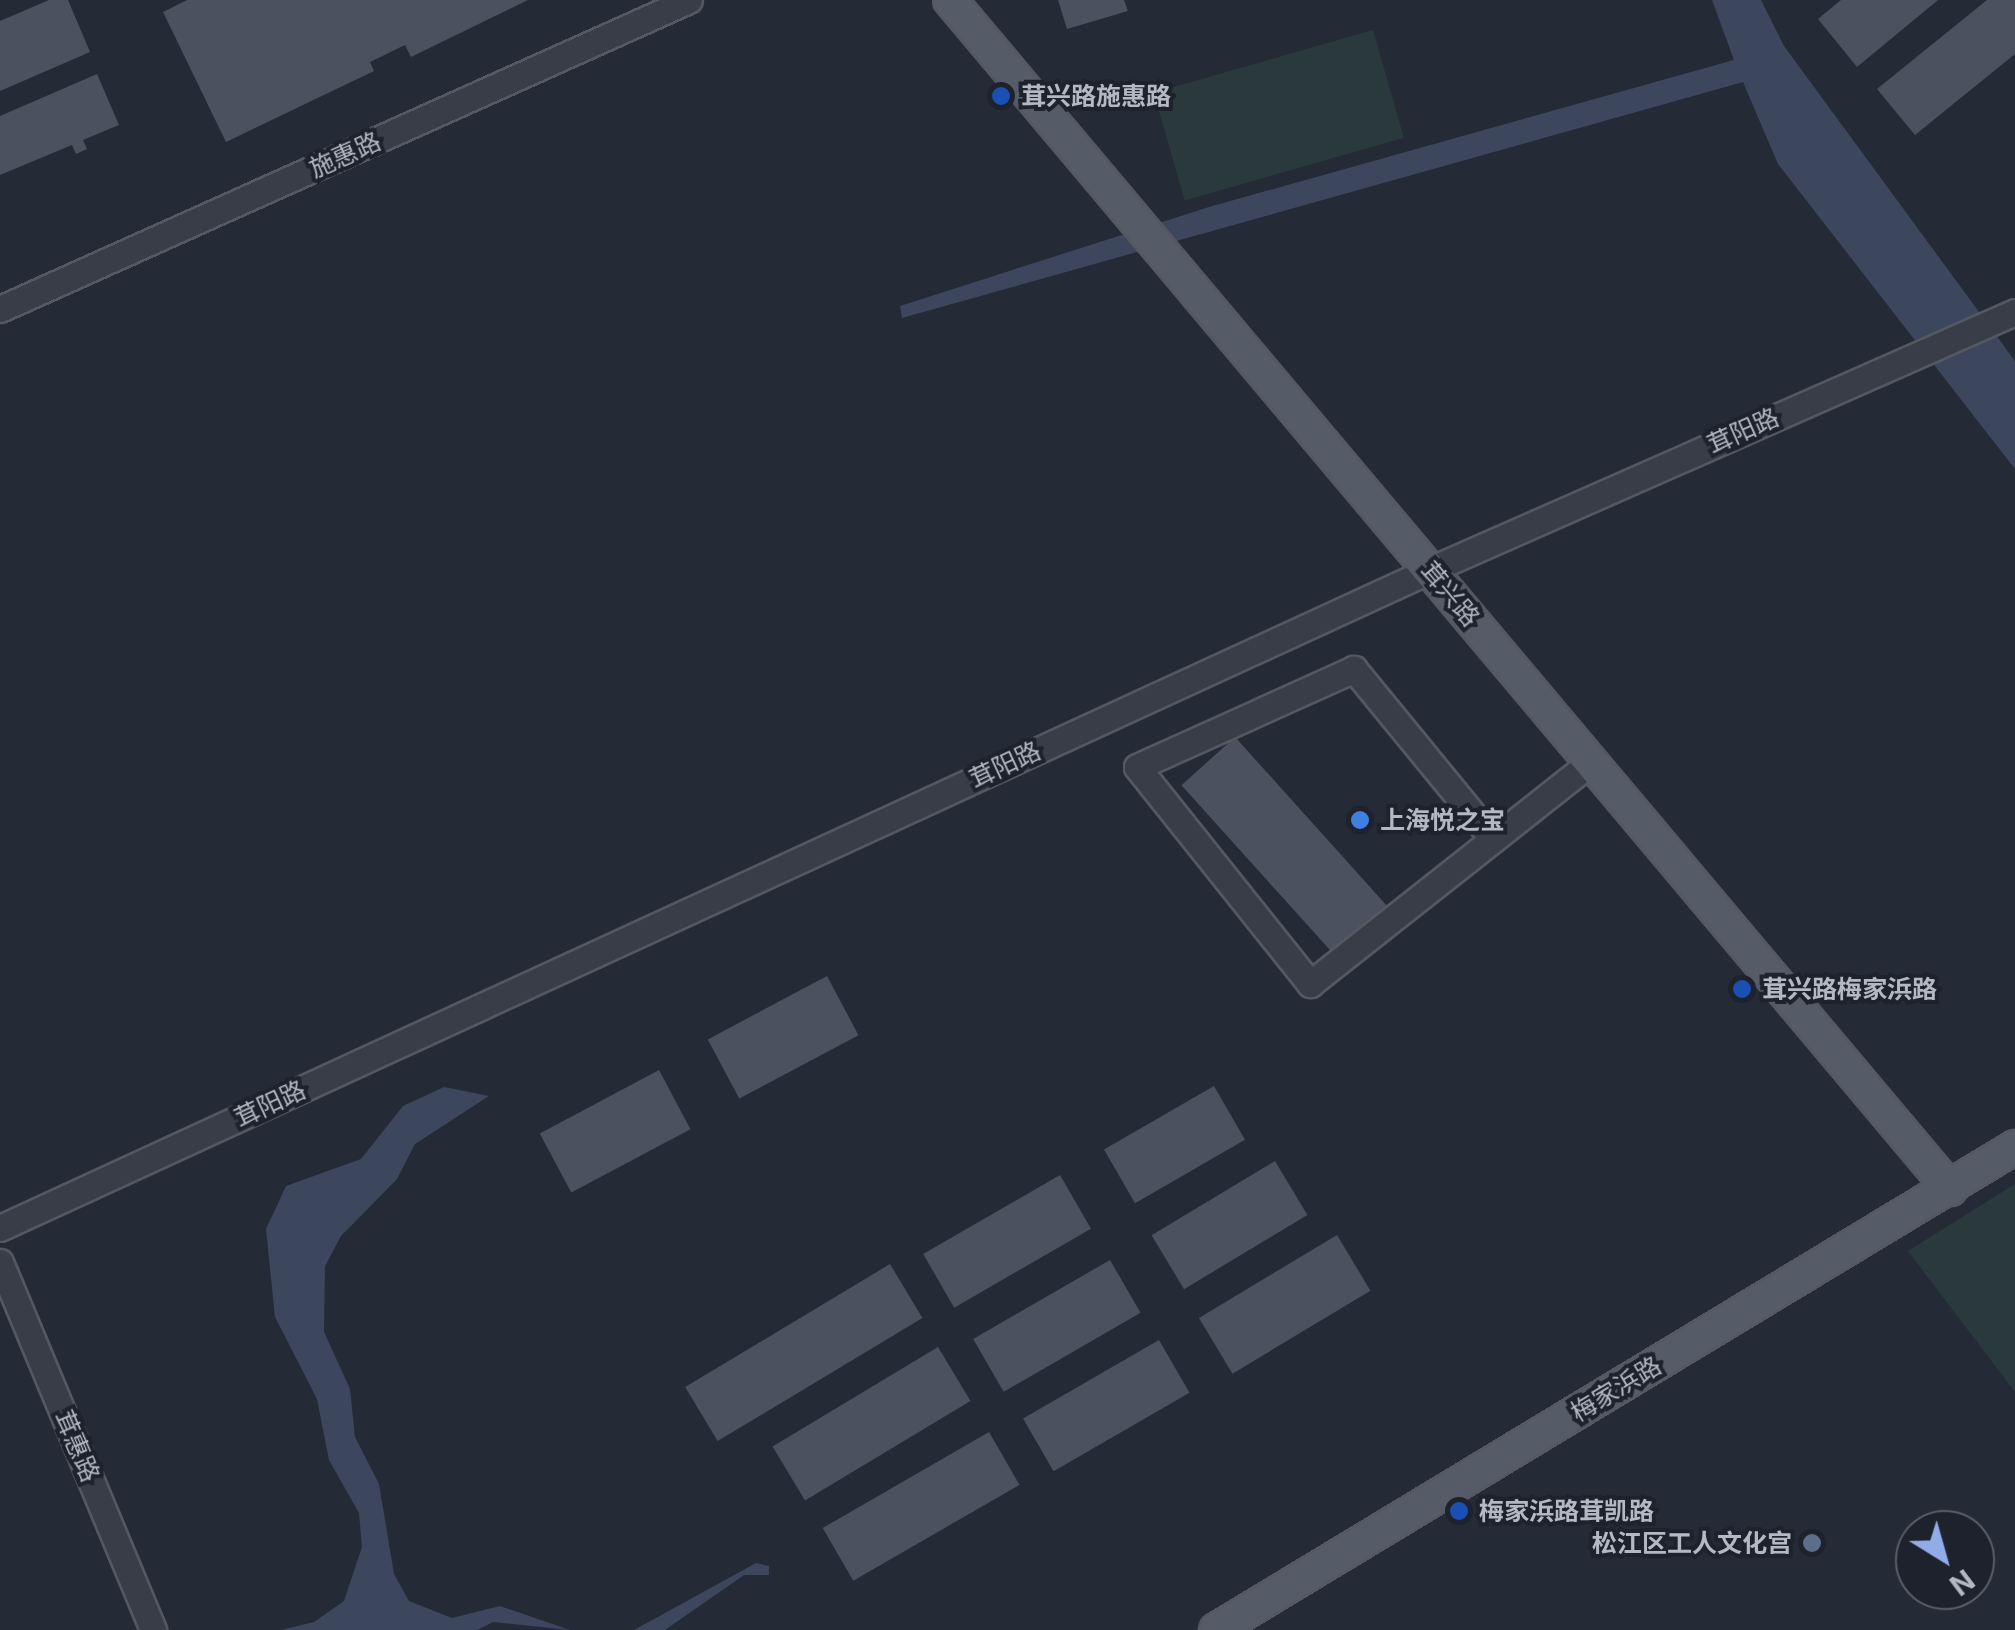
<!DOCTYPE html>
<html>
<head>
<meta charset="utf-8">
<style>
  body { margin:0 }
  #map { position:relative; width:2015px; height:1630px; overflow:hidden; background:#242b37; font-family:Inter,"Noto Sans SC",sans-serif }
  div>[style] { position:absolute }
  .green>* { inset:0; background:#2a3a3c; transform-origin:0 0 }
  .water>* { inset:0; background:#3c475e }
  .building>* { inset:0; background:#4b515f; transform-origin:0 0 }
  .roads { filter:drop-shadow(2px 0 #535862) drop-shadow(-2px 0 #535862) drop-shadow(0 2px #535862) drop-shadow(0 -2px #535862) }
  .minor>* { height:25px; margin:-12.5px; padding:0 12.5px; transform-origin:12.5px; border-radius:12.5px; background:#383d47 }
  .major>* { height:32px; margin:-16px; padding:0 16px; transform-origin:16px; border-radius:16px; background:#565c67 }
  .dots>* { width:28px; height:28px; translate:-50% -50%; box-sizing:border-box; border:5px solid #1d222c; border-radius:50% }
  span { translate:-50% -50%; white-space:nowrap; text-align:center; line-height:1.15; -webkit-text-stroke:8px #1d222c; paint-order:stroke }
  .poi-label { font-size:25px; color:#b3b8c3; font-weight:700 }
  .left { translate:0 -50%; text-align:left }
  .right { translate:-100% -50%; text-align:right }
  .street-label { font-size:25px; color:#b3b8c3 }
  .north { position:absolute; left:1895px; top:1510px; width:100px; height:100px; box-sizing:border-box; background:#1d222c; border:2px solid #595e68; border-radius:50%; rotate:143deg; font-size:28px; font-weight:700; line-height:40px; text-align:center; color:#b3b8c3 }
  .north::after { content:''; display:block; margin:auto; width:35px; height:45px; background:#92ace9; clip-path:polygon(50% 0,100% 100%,50% 72%,0 100%) }
</style>
</head>
<body>
<div id="map">
  <div class="green">
    <i style="left:1373px;top:30px;width:112px;height:228px;rotate:74deg"></i>
    <i style="clip-path:polygon(2015px 1184px,2015px 1392px,1908px 1251px)"></i>
  </div>
  <div class="water">
    <i style="clip-path:polygon(1712px 0,1761px 0,1784px 46px,2015px 361px,2015px 469px,1778px 164px,1743px 82px,902px 318px,900px 306px,1209px 207px,1734px 60px)"></i>
    <i style="clip-path:polygon(444px 1087px,489px 1096px,415px 1144px,397px 1179px,341px 1236px,325px 1266px,324px 1332px,350px 1389px,355px 1437px,379px 1484px,394px 1574px,409px 1601px,452px 1618px,500px 1606px,570px 1630px,493px 1622px,477px 1630px,281px 1630px,314px 1622px,344px 1601px,362px 1547px,359px 1513px,329px 1460px,317px 1399px,275px 1317px,266px 1229px,286px 1186px,361px 1159px,403px 1106px)"></i>
    <i style="clip-path:polygon(756px 1563px,769px 1566px,769px 1575px,744px 1575px,665px 1630px,634px 1630px)"></i>
  </div>
  <div class="building">
    <i style="clip-path:polygon(49px 0,68px 0,90px 52px,0 91px,0 21px)"></i>
    <i style="clip-path:polygon(187px 0,528px 0,411px 57px,405px 45px,370px 62px,374px 71px,226px 142px,163px 12px)"></i>
    <i style="clip-path:polygon(1058px 0,1124px 0,1128px 11px,1067px 29px)"></i>
    <i style="clip-path:polygon(1841px 0,1938px 0,1857px 67px,1818px 19px)"></i>
    <i style="clip-path:polygon(1987px 0,2015px 0,2015px 54px,1915px 135px,1877px 89px)"></i>
    <i style="clip-path:polygon(97px 74px,119px 125px,83px 140px,87px 149px,76px 154px,72px 145px,0 175px,0 116px)"></i>
    <i style="left:1235px;top:737px;width:233px;height:72px;rotate:48deg"></i>
    <i style="left:827px;top:976px;width:67px;height:135px;rotate:62deg"></i>
    <i style="left:659px;top:1070px;width:67px;height:135px;rotate:62deg"></i>
    <i style="left:1214px;top:1086px;width:62px;height:127px;rotate:60deg"></i>
    <i style="left:1275px;top:1161px;width:63px;height:144px;rotate:59deg"></i>
    <i style="left:1060px;top:1175px;width:62px;height:158px;rotate:60deg"></i>
    <i style="left:1337px;top:1235px;width:65px;height:161px;rotate:59deg"></i>
    <i style="left:1110px;top:1260px;width:61px;height:158px;rotate:60deg"></i>
    <i style="left:890px;top:1264px;width:63px;height:239px;rotate:59deg"></i>
    <i style="left:1159px;top:1340px;width:61px;height:157px;rotate:60deg"></i>
    <i style="left:938px;top:1347px;width:63px;height:193px;rotate:59deg"></i>
    <i style="left:989px;top:1432px;width:61px;height:192px;rotate:60deg"></i>
  </div>
  <div class="roads">
    <div class="minor">
      <i style="left:0;top:309px;width:755px;rotate:-24.16deg"></i>
      <i style="left:1493px;top:839px;width:220px;rotate:-129.3deg"></i>
      <i style="left:1354px;top:669px;width:238px;rotate:155.7deg"></i>
      <i style="left:1137px;top:767px;width:278px;rotate:51.4deg"></i>
      <i style="left:1310px;top:984px;width:358px;rotate:-38.3deg"></i>
      <i style="left:0;top:1228px;width:1574px;rotate:-24.71deg"></i>
      <i style="left:1430px;top:570px;width:639px;rotate:-23.8deg"></i>
      <i style="left:0;top:1262px;width:399px;rotate:67.4deg"></i>
    </div>
    <div class="major">
      <i style="left:950px;top:0;width:1554px;rotate:49.93deg"></i>
      <i style="left:1216px;top:1630px;width:934px;rotate:-31.15deg"></i>
    </div>
  </div>
  <div class="dots">
    <i style="left:1001px;top:96px;background:#1a4fb4"></i>
    <i style="left:1360px;top:820px;background:#3f7fe0"></i>
    <i style="left:1742px;top:989px;background:#1a4fb4"></i>
    <i style="left:1459px;top:1511px;background:#1a4fb4"></i>
    <i style="left:1812px;top:1543px;background:#5c6f8a"></i>
  </div>
  <div class="poi-label">
    <span class="left" style="left:1021px;top:96px">茸兴路施惠路</span>
    <span class="left" style="left:1380px;top:820px">上海悦之宝</span>
    <span class="left" style="left:1762px;top:989px">茸兴路梅家浜路</span>
    <span class="left" style="left:1479px;top:1511px">梅家浜路茸凯路</span>
    <span class="right" style="left:1792px;top:1543px">松江区工人文化宫</span>
  </div>
  <div class="street-label">
    <span style="left:345px;top:155px;rotate:-24deg">施惠路</span>
    <span style="left:1743px;top:431px;rotate:-24deg">茸阳路</span>
    <span style="left:1450px;top:594px;rotate:50deg">茸兴路</span>
    <span style="left:1005px;top:765px;rotate:-25deg">茸阳路</span>
    <span style="left:270px;top:1104px;rotate:-25deg">茸阳路</span>
    <span style="left:1616px;top:1389px;rotate:-31deg">梅家浜路</span>
    <span style="left:77px;top:1446px;rotate:67deg">茸惠路</span>
  </div>
  <div class="north">N</div>
</div>
</body>
</html>
